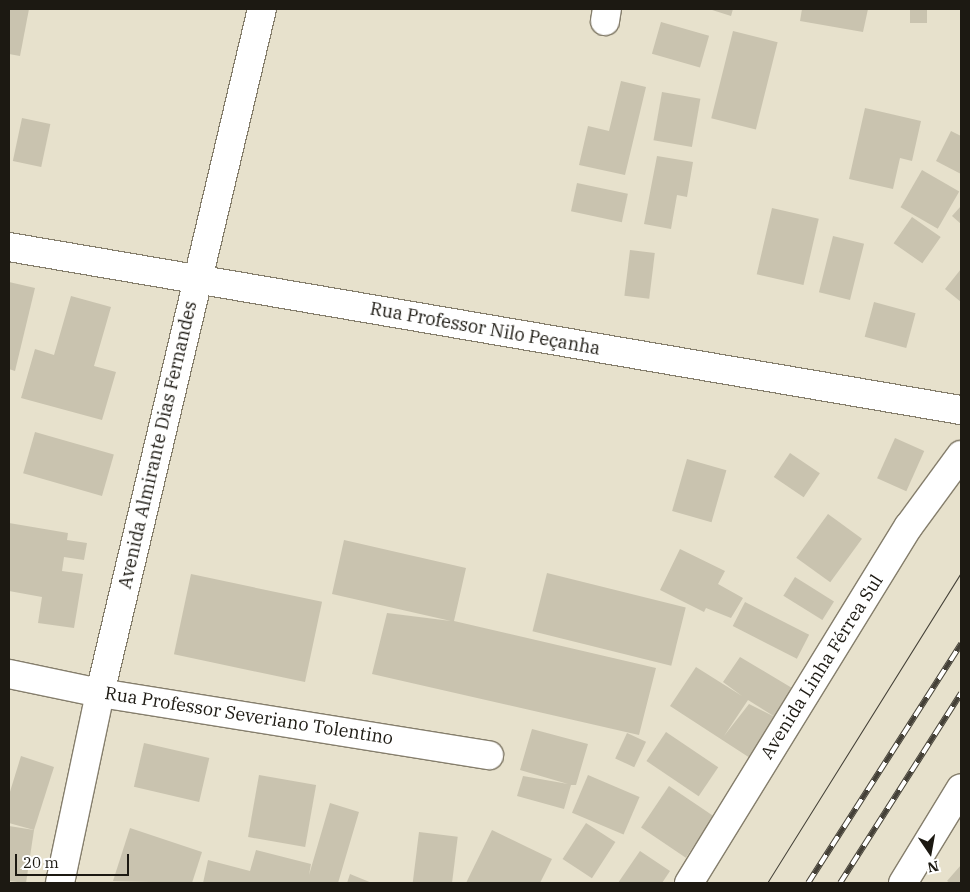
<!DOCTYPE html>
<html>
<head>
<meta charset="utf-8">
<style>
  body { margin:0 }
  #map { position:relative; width:970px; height:892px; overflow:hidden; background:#e7e1cc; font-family:"IBM Plex Serif",serif }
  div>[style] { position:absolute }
  .building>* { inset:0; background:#c9c3af; transform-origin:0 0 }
  .roads { filter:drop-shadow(1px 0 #857e6c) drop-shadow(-1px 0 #857e6c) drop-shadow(0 1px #857e6c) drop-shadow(0 -1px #857e6c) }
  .street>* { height:28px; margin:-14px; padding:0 14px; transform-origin:14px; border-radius:14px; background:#fff }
  .tram>* { height:1px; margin:-0.5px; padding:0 0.5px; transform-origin:0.5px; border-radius:0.5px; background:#444037 }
  .rail>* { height:5.5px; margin-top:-2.75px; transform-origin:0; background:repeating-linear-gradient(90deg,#fff 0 11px,#444037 0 22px); box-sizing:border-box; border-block:1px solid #444037 }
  span { translate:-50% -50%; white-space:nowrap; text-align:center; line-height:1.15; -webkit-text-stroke:4px #fff; paint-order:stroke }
  .street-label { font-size:18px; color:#1c1912 }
  .frame { position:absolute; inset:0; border:10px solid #1c1912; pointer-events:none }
  .north { position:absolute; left:905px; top:827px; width:50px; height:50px; -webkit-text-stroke:4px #fff; paint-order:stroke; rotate:168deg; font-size:14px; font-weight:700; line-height:20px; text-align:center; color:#1c1912 }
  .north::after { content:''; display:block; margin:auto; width:18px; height:22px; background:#1c1912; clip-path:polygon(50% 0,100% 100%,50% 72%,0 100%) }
  .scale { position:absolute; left:15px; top:854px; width:114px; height:22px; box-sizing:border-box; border:2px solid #1c1912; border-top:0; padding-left:6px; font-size:15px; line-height:18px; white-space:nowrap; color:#1c1912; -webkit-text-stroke:4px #fff; paint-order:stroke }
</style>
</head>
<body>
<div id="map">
  <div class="building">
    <i style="clip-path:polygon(9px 9px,29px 9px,20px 56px,9px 54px)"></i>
    <i style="clip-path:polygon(709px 9px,733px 9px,731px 16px)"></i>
    <i style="clip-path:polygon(802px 9px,868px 9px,863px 32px,800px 21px)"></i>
    <i style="left:910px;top:9px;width:17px;height:14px"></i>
    <i style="left:661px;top:22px;width:50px;height:33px;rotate:16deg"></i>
    <i style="left:733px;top:31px;width:46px;height:90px;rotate:14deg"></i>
    <i style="clip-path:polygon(621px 81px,646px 87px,625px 175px,579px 165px,588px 126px,609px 131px)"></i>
    <i style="left:662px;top:92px;width:39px;height:49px;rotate:10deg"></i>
    <i style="clip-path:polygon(865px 108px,921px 121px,912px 161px,900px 158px,893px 189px,849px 179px)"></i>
    <i style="left:22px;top:118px;width:29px;height:44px;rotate:12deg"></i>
    <i style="clip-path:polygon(951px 131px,961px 136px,961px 174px,936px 161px)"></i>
    <i style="clip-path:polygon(657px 156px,693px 162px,687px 197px,677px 195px,671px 229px,644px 224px)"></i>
    <i style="left:922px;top:170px;width:43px;height:43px;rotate:30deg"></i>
    <i style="left:577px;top:183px;width:52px;height:29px;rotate:12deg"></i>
    <i style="clip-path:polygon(961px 206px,961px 224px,952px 216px)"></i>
    <i style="left:772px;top:208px;width:48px;height:68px;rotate:13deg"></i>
    <i style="left:912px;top:217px;width:35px;height:32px;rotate:35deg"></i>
    <i style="left:833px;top:236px;width:32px;height:58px;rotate:14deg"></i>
    <i style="left:630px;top:250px;width:25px;height:46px;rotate:7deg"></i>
    <i style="clip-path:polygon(961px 269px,961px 302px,945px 289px)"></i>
    <i style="clip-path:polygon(9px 282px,35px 288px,15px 371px,9px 369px)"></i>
    <i style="clip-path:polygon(71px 296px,111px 307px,94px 366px,116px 372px,102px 420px,21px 398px,35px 349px,54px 355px)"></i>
    <i style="left:874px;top:302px;width:43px;height:36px;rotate:15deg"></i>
    <i style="left:35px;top:432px;width:82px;height:43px;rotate:16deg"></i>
    <i style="left:895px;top:438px;width:32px;height:44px;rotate:24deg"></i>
    <i style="left:790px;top:453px;width:36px;height:29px;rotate:34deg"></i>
    <i style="left:687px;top:459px;width:41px;height:54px;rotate:16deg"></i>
    <i style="left:828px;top:514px;width:42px;height:54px;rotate:36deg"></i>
    <i style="clip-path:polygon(9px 523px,68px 533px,67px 540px,87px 543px,84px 560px,64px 557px,62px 571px,83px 574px,74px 628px,38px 623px,42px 597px,9px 591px)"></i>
    <i style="clip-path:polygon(344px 540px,466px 568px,454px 621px,656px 668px,639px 735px,372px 674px,387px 613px,451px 621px,332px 594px)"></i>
    <i style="clip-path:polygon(680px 549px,725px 571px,718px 584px,743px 598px,731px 618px,706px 608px,704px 612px,660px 590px)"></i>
    <i style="left:547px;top:573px;width:143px;height:60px;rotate:14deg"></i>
    <i style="left:191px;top:574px;width:134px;height:82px;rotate:12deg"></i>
    <i style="left:795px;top:577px;width:46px;height:22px;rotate:32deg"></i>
    <i style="left:745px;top:602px;width:72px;height:27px;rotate:27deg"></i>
    <i style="clip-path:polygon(740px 657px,792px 688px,775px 717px,748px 700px,724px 736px,749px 704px,775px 717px,750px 758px,670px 706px,696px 667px,742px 696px,723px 682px)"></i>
    <i style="clip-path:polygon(532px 729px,588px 744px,576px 785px,571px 785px,564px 809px,517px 796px,523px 776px,568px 784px,520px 770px)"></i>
    <i style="left:666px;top:732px;width:63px;height:35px;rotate:34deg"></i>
    <i style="left:627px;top:733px;width:21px;height:28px;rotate:25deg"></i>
    <i style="left:144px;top:743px;width:67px;height:45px;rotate:13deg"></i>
    <i style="clip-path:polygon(21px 756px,54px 767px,34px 830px,9px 823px,9px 795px)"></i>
    <i style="left:259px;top:775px;width:58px;height:63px;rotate:10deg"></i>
    <i style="left:588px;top:775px;width:56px;height:41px;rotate:23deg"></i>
    <i style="left:669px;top:786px;width:54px;height:50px;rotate:34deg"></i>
    <i style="clip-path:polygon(330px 803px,359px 812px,338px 883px,203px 883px,208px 860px,250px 871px,256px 850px,311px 864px,309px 875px)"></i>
    <i style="left:586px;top:823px;width:35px;height:43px;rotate:33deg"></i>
    <i style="clip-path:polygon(9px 826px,34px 830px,26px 883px,9px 881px)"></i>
    <i style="clip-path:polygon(130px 828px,202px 852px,192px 883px,113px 881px)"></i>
    <i style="clip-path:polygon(492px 830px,552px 859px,540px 883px,466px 883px)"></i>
    <i style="left:419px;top:832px;width:39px;height:52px;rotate:7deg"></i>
    <i style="clip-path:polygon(640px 851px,670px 871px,662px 883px,618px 883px)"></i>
    <i style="clip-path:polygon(961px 865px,961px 883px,950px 883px,947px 881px)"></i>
    <i style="clip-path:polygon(350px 874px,372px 883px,347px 883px)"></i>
  </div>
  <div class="roads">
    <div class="street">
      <i style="left:605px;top:21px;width:12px;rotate:-81deg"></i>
      <i style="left:9px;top:247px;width:966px;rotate:9.72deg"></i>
      <i style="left:9px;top:674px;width:93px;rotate:11.8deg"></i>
      <i style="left:100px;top:693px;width:394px;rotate:9.1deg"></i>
      <i style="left:60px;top:883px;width:194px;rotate:-78.1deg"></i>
      <i style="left:100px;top:693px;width:703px;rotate:-76.68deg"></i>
      <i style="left:689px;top:883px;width:419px;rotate:-58.4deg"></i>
      <i style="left:909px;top:526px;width:88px;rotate:-53.8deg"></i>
      <i style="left:903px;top:883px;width:111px;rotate:-58.6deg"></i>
    </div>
  </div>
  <div class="tram">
    <i style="left:767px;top:883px;width:366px;rotate:-58deg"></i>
  </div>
  <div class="rail">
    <i style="left:808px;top:883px;width:284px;rotate:-57.4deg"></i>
    <i style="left:840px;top:883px;width:225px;rotate:-57.5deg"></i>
  </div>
  <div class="street-label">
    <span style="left:485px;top:329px;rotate:10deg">Rua Professor Nilo Peçanha</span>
    <span style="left:158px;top:445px;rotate:-77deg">Avenida Almirante Dias Fernandes</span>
    <span style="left:822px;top:667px;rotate:-58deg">Avenida Linha Férrea Sul</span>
    <span style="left:249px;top:716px;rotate:9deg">Rua Professor Severiano Tolentino</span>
  </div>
  <div class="frame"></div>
  <div class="north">N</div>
  <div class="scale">20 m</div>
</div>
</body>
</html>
